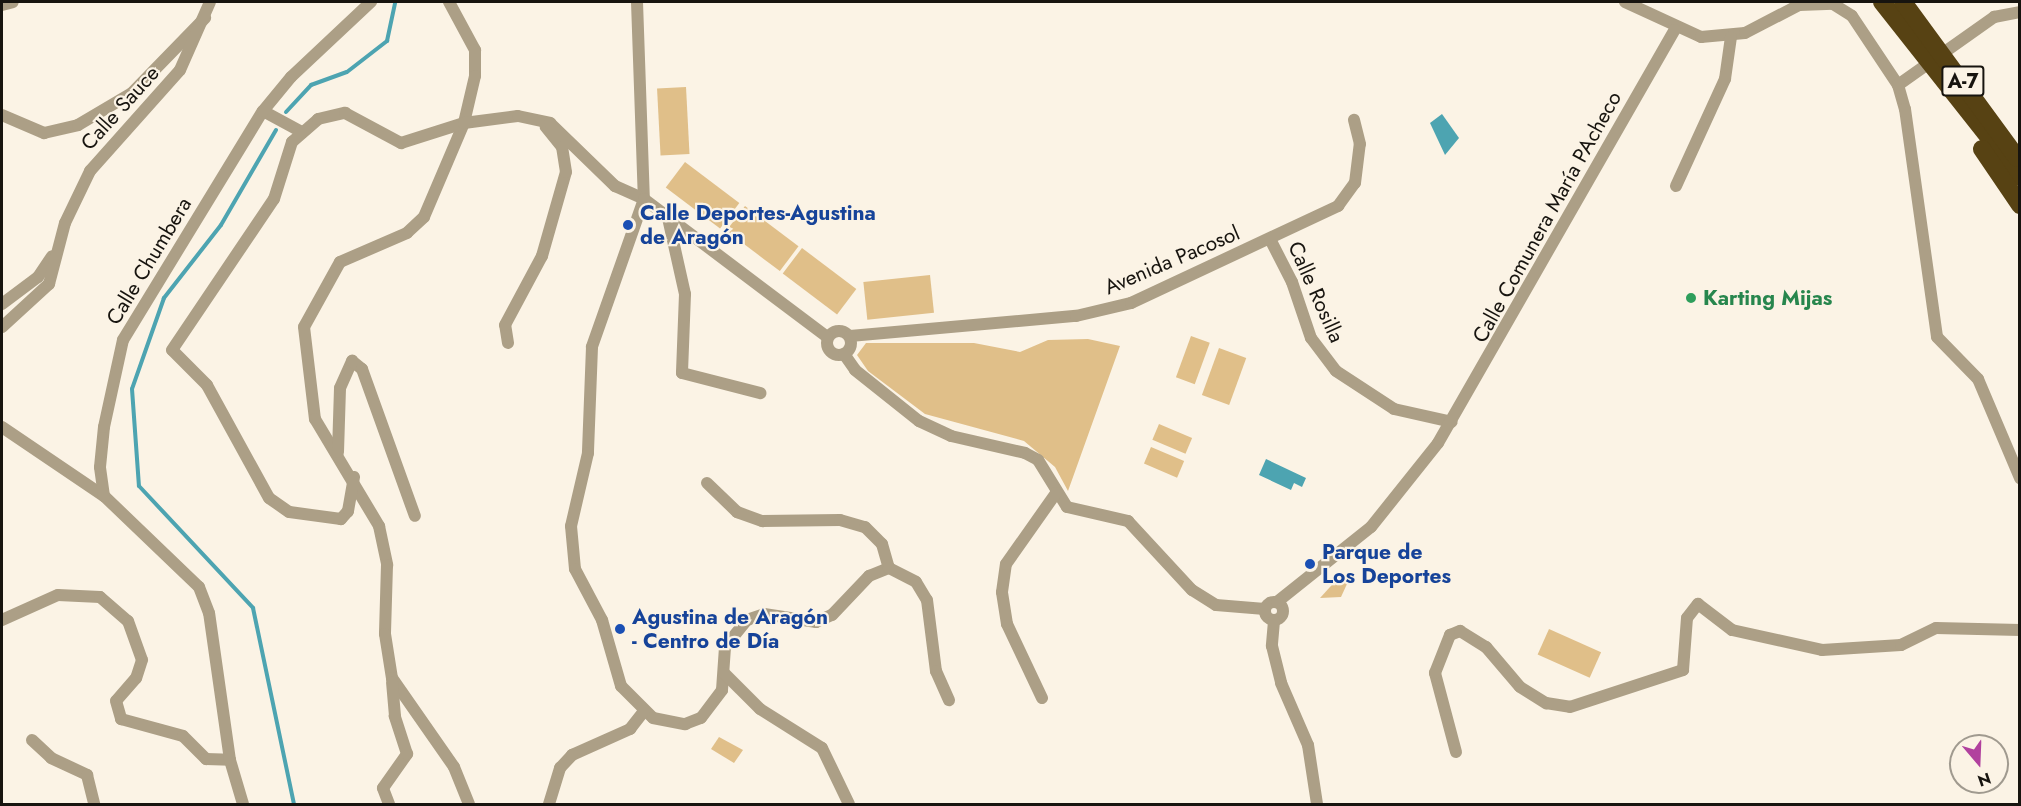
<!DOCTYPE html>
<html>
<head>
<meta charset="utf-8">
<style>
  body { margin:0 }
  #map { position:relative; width:2021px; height:806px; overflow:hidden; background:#fbf3e5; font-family:Jost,sans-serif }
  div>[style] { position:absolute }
  .green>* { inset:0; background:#e0bf89; transform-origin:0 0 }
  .water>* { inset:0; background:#4da4b1 }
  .stream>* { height:4px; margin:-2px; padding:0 2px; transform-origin:2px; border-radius:2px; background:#4da4b1 }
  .minor>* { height:12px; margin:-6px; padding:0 6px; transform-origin:6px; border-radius:6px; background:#ac9f86 }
  .minor>.ring { margin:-6px; padding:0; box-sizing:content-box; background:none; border:12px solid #ac9f86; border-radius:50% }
  .highway>* { height:18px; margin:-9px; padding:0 9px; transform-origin:9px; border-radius:9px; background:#574213 }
  .dots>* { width:16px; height:16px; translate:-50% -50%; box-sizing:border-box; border:3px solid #fbf3e5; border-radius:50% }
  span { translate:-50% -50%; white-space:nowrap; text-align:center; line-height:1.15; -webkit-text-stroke:4.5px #fbf3e5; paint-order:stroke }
  .shield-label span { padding:2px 4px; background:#fbf3e5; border:2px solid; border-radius:4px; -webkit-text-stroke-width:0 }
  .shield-label { font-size:20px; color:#17140f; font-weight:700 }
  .street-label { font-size:21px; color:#17140f }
  .transit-label { font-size:21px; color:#164399; font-weight:700 }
  .left { translate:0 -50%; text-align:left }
  .leisure-label { font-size:21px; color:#27864d; font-weight:700 }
  .frame { position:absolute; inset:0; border:3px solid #17140f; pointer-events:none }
  .north { position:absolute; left:1949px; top:734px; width:60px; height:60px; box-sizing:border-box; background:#fbf3e5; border:2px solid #a09a8f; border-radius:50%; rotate:161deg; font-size:16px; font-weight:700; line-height:24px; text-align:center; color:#17140f }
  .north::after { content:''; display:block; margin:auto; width:21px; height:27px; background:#b1419e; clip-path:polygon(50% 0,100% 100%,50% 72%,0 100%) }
</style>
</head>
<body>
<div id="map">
  <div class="green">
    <i style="left:686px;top:87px;width:67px;height:29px;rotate:87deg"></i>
    <i style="left:685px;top:162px;width:68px;height:32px;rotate:37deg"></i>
    <i style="left:745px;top:206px;width:67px;height:31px;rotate:37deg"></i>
    <i style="left:802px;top:248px;width:68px;height:32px;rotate:37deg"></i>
    <i style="left:930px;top:275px;width:38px;height:67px;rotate:84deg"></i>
    <i style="left:1191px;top:336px;width:20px;height:44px;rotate:20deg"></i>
    <i style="clip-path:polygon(1088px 339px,1120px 346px,1068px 491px,1055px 467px,1024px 441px,925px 414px,868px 371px,857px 355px,866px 343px,974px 343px,1020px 352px,1048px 340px)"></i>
    <i style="left:1219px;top:348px;width:29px;height:50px;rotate:20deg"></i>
    <i style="left:1159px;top:424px;width:36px;height:17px;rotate:23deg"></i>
    <i style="left:1151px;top:447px;width:36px;height:18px;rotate:23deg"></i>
    <i style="clip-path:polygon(1352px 573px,1341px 597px,1320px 598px,1340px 576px)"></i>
    <i style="left:1549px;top:629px;width:57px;height:28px;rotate:24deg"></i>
    <i style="clip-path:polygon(719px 737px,743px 750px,734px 763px,711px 749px)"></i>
  </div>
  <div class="water">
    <i style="clip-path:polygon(1442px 114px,1459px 138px,1445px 155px,1430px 123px)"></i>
    <i style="clip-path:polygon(1266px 459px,1306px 478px,1302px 487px,1294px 483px,1291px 490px,1259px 475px)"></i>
  </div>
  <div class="stream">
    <i style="left:286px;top:112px;width:37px;rotate:-47deg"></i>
    <i style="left:311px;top:85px;width:38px;rotate:-20deg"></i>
    <i style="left:347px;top:72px;width:51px;rotate:-37.8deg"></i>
    <i style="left:387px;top:41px;width:40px;rotate:-78deg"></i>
    <i style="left:276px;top:130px;width:110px;rotate:120.1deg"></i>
    <i style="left:221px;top:225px;width:93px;rotate:128deg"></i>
    <i style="left:164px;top:298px;width:96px;rotate:109.4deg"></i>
    <i style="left:132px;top:389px;width:97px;rotate:85.9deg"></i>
    <i style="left:139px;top:486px;width:167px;rotate:46.9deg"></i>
    <i style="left:253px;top:608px;width:200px;rotate:78.2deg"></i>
  </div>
  <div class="minor">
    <i style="left:449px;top:2px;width:55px;rotate:61.6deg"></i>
    <i style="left:475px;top:50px;width:26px;rotate:90deg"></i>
    <i style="left:475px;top:76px;width:48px;rotate:103.2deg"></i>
    <i style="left:464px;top:123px;width:102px;rotate:113.1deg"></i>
    <i style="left:424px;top:217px;width:23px;rotate:137deg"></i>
    <i style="left:407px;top:233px;width:73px;rotate:156.6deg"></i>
    <i style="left:340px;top:262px;width:74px;rotate:119deg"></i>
    <i style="left:304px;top:327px;width:93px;rotate:83.2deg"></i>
    <i style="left:315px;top:419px;width:125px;rotate:59.1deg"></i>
    <i style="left:379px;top:526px;width:40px;rotate:78deg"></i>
    <i style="left:387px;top:565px;width:69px;rotate:91.7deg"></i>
    <i style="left:385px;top:634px;width:45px;rotate:81deg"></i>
    <i style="left:392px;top:678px;width:108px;rotate:55.1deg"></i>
    <i style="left:454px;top:767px;width:40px;rotate:68deg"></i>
    <i style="left:637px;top:2px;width:197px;rotate:88deg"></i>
    <i style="left:644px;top:199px;width:157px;rotate:109.4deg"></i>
    <i style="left:592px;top:347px;width:106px;rotate:92.2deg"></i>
    <i style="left:588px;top:453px;width:75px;rotate:103.1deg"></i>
    <i style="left:571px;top:526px;width:43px;rotate:84.7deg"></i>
    <i style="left:575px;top:569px;width:58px;rotate:62.1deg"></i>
    <i style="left:602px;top:620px;width:69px;rotate:73.9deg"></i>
    <i style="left:621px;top:686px;width:45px;rotate:45deg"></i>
    <i style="left:653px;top:718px;width:33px;rotate:11deg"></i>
    <i style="left:685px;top:724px;width:17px;rotate:-21deg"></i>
    <i style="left:701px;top:718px;width:35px;rotate:-53deg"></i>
    <i style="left:722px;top:690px;width:43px;rotate:-86deg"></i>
    <i style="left:725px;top:647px;width:35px;rotate:-51deg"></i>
    <i style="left:747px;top:620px;width:18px;rotate:-19deg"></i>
    <i style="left:764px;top:614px;width:53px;rotate:8.7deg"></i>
    <i style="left:816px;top:622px;width:17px;rotate:-24deg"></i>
    <i style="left:832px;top:615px;width:54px;rotate:-46.5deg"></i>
    <i style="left:869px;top:576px;width:22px;rotate:-22deg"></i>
    <i style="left:1625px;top:2px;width:84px;rotate:24.7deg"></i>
    <i style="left:1701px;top:37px;width:44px;rotate:-5.2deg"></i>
    <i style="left:1745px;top:33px;width:61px;rotate:-27.4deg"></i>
    <i style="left:1799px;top:5px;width:34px;rotate:-2deg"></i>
    <i style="left:1833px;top:4px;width:22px;rotate:32deg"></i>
    <i style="left:1852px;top:16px;width:83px;rotate:56.3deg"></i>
    <i style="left:1898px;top:85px;width:25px;rotate:74deg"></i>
    <i style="left:1905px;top:109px;width:230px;rotate:82deg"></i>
    <i style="left:1937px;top:337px;width:59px;rotate:45.7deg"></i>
    <i style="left:1978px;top:379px;width:108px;rotate:67deg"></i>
    <i style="left:2px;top:5px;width:11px;rotate:-15deg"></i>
    <i style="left:1898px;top:85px;width:118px;rotate:-35.3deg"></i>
    <i style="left:1994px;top:17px;width:26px;rotate:-11deg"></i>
    <i style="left:263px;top:111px;width:42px;rotate:28.4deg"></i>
    <i style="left:2px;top:115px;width:46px;rotate:23.2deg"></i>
    <i style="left:44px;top:133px;width:35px;rotate:-13deg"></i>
    <i style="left:78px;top:125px;width:63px;rotate:-30.7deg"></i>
    <i style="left:132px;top:93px;width:105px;rotate:-45.8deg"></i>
    <i style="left:1676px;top:186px;width:118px;rotate:-65.4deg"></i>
    <i style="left:1725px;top:79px;width:42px;rotate:-81.9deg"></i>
    <i style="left:668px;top:218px;width:78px;rotate:77.4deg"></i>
    <i style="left:685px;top:294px;width:79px;rotate:92.2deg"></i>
    <i style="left:682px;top:373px;width:81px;rotate:14.4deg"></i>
    <i style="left:1270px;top:239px;width:48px;rotate:62.9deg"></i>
    <i style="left:1292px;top:282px;width:59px;rotate:71.3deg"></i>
    <i style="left:1311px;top:338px;width:41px;rotate:52.9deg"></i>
    <i style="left:1336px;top:371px;width:69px;rotate:33.2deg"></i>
    <i style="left:1394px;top:409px;width:59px;rotate:12.6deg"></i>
    <i style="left:2px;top:304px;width:45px;rotate:-36.9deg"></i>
    <i style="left:38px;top:277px;width:25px;rotate:-56deg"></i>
    <i style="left:2px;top:327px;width:64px;rotate:-42.5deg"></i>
    <i style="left:49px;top:284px;width:63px;rotate:-75.3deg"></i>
    <i style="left:65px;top:223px;width:58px;rotate:-64.3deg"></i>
    <i style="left:90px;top:171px;width:135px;rotate:-48.3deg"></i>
    <i style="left:180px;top:70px;width:74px;rotate:-66.2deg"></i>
    <i class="ring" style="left:827px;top:331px;width:12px;height:12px"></i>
    <i style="left:850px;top:336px;width:227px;rotate:-5.1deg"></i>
    <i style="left:1076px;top:316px;width:57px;rotate:-13.3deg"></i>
    <i style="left:1131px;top:303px;width:229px;rotate:-25.1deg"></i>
    <i style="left:1338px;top:206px;width:29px;rotate:-54deg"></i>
    <i style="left:1355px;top:183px;width:39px;rotate:-83deg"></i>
    <i style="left:1360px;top:144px;width:25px;rotate:-104deg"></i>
    <i style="left:508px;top:343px;width:18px;rotate:-99deg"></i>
    <i style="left:505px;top:325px;width:78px;rotate:-61.8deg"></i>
    <i style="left:542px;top:256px;width:87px;rotate:-74.1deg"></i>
    <i style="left:566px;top:172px;width:25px;rotate:-99deg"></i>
    <i style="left:562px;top:147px;width:26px;rotate:-129deg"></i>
    <i style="left:844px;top:354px;width:19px;rotate:55deg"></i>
    <i style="left:855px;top:370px;width:82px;rotate:38.6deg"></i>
    <i style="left:919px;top:421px;width:35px;rotate:25deg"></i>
    <i style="left:951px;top:436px;width:76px;rotate:12.9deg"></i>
    <i style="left:1025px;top:453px;width:15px;rotate:28deg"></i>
    <i style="left:1038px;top:460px;width:55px;rotate:58.3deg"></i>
    <i style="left:1067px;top:507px;width:63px;rotate:12.9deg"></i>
    <i style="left:1128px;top:521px;width:94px;rotate:47.2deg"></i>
    <i style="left:1192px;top:590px;width:28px;rotate:32deg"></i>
    <i style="left:1216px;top:605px;width:49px;rotate:4.7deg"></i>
    <i style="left:2px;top:427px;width:123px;rotate:34.1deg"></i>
    <i style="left:338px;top:452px;width:64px;rotate:-88.2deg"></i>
    <i style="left:340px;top:388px;width:30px;rotate:-66deg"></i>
    <i style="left:352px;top:361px;width:13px;rotate:39deg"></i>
    <i style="left:362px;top:369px;width:156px;rotate:70.2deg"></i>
    <i style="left:354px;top:477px;width:35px;rotate:100deg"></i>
    <i style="left:348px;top:511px;width:11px;rotate:131deg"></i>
    <i style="left:341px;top:519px;width:52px;rotate:-172.3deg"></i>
    <i style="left:289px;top:512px;width:24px;rotate:-145deg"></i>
    <i style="left:269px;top:498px;width:129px;rotate:-118.8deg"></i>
    <i style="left:207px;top:385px;width:49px;rotate:-135deg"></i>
    <i style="left:172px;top:350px;width:182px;rotate:-56deg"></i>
    <i style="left:274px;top:199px;width:60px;rotate:-72.5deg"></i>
    <i style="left:292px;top:142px;width:35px;rotate:-41deg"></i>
    <i style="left:318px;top:119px;width:28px;rotate:-13deg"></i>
    <i style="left:345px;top:113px;width:64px;rotate:28.2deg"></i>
    <i style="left:401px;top:143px;width:66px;rotate:-17.6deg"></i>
    <i style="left:464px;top:123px;width:54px;rotate:-7.4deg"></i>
    <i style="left:518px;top:116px;width:33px;rotate:12deg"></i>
    <i style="left:550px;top:123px;width:91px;rotate:44.1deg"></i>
    <i style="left:615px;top:186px;width:32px;rotate:24deg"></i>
    <i style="left:644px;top:199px;width:229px;rotate:37deg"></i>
    <i style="left:707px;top:483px;width:42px;rotate:44deg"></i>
    <i style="left:737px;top:512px;width:27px;rotate:20deg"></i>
    <i style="left:762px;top:521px;width:78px;rotate:-0.7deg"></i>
    <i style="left:840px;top:520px;width:26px;rotate:16deg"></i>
    <i style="left:865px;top:527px;width:24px;rotate:45deg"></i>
    <i style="left:882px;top:544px;width:25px;rotate:74deg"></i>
    <i style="left:889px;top:568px;width:30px;rotate:27deg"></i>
    <i style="left:916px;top:582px;width:21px;rotate:59deg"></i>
    <i style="left:927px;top:600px;width:72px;rotate:82.8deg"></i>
    <i style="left:936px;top:671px;width:32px;rotate:66deg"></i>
    <i class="ring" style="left:1265px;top:602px;width:6px;height:6px"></i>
    <i style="left:1277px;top:602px;width:120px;rotate:-38.6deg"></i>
    <i style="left:1371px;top:527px;width:107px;rotate:-51.4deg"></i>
    <i style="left:1438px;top:443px;width:476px;rotate:-60.2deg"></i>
    <i style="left:2px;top:620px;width:61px;rotate:-24.1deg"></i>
    <i style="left:58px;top:595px;width:42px;rotate:2.7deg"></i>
    <i style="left:100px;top:597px;width:37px;rotate:41deg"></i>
    <i style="left:128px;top:621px;width:41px;rotate:70.3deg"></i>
    <i style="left:142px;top:660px;width:19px;rotate:108deg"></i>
    <i style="left:136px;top:678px;width:30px;rotate:131deg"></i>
    <i style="left:116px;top:701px;width:19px;rotate:74deg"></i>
    <i style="left:121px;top:719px;width:64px;rotate:15.3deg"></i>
    <i style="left:183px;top:736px;width:33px;rotate:45deg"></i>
    <i style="left:206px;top:759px;width:24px;rotate:2deg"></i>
    <i style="left:1274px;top:621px;width:25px;rotate:95deg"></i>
    <i style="left:1272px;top:646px;width:38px;rotate:76deg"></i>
    <i style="left:1281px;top:683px;width:68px;rotate:66.5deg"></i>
    <i style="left:1308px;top:745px;width:60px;rotate:81.3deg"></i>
    <i style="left:724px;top:673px;width:51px;rotate:45deg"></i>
    <i style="left:760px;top:709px;width:73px;rotate:32.2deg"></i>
    <i style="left:822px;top:748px;width:62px;rotate:64.3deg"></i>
    <i style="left:1042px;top:698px;width:82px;rotate:-115.3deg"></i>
    <i style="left:1007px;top:624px;width:32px;rotate:-99deg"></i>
    <i style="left:1002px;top:592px;width:28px;rotate:-82deg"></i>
    <i style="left:1006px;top:564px;width:87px;rotate:-54.8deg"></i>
    <i style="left:32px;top:740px;width:26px;rotate:43deg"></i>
    <i style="left:51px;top:758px;width:40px;rotate:25deg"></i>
    <i style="left:87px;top:775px;width:30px;rotate:76deg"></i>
    <i style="left:1456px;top:752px;width:82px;rotate:-104.9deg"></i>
    <i style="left:1435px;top:673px;width:41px;rotate:-68.5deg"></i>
    <i style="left:1450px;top:635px;width:11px;rotate:-22deg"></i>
    <i style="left:1460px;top:631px;width:31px;rotate:32deg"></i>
    <i style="left:1486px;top:647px;width:52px;rotate:49.6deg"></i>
    <i style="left:1520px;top:687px;width:31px;rotate:32deg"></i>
    <i style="left:1546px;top:703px;width:24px;rotate:9deg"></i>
    <i style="left:1570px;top:707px;width:119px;rotate:-18.1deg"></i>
    <i style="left:1683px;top:670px;width:52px;rotate:-85.6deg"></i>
    <i style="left:1687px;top:618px;width:18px;rotate:-52deg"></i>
    <i style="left:1698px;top:604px;width:43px;rotate:37.4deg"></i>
    <i style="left:1732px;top:630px;width:92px;rotate:12.5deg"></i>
    <i style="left:1822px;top:650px;width:79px;rotate:-3.6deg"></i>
    <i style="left:1901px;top:645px;width:39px;rotate:-26deg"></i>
    <i style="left:1936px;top:628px;width:84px;rotate:1.4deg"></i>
    <i style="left:243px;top:804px;width:46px;rotate:-106.5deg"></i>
    <i style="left:230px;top:760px;width:148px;rotate:-98.1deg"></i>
    <i style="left:209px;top:613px;width:28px;rotate:-111deg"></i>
    <i style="left:199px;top:587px;width:132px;rotate:-136.2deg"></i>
    <i style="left:104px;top:496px;width:29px;rotate:-98deg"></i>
    <i style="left:100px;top:467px;width:40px;rotate:-84.3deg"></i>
    <i style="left:104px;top:427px;width:89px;rotate:-77.7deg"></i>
    <i style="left:123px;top:340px;width:268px;rotate:-58.6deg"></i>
    <i style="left:263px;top:111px;width:44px;rotate:-50.5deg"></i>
    <i style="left:291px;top:77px;width:110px;rotate:-43.2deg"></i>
    <i style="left:389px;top:804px;width:17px;rotate:-111deg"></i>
    <i style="left:383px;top:788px;width:42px;rotate:-54.8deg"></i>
    <i style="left:407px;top:754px;width:40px;rotate:-108deg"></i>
    <i style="left:395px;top:716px;width:34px;rotate:-95deg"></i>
    <i style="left:549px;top:804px;width:38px;rotate:-73deg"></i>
    <i style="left:560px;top:768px;width:18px;rotate:-47deg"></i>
    <i style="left:572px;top:755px;width:64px;rotate:-24.1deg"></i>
    <i style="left:630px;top:729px;width:23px;rotate:-52deg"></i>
  </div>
  <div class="highway">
    <i style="left:1882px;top:2px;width:223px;rotate:51.7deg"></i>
    <i style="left:1903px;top:2px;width:193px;rotate:53.8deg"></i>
    <i style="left:1982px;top:149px;width:68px;rotate:55.8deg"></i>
  </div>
  <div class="dots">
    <i style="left:628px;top:225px;background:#1a4fb4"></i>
    <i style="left:1691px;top:298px;background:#2e9e5b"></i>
    <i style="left:1310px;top:564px;background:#1a4fb4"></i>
    <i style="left:620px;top:629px;background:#1a4fb4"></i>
  </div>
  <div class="shield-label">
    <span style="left:1963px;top:81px">A-7</span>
  </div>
  <div class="street-label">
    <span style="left:120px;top:108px;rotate:-48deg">Calle Sauce</span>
    <span style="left:1547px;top:217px;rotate:-61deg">Calle Comunera María PAcheco</span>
    <span style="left:1172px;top:260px;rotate:-23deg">Avenida Pacosol</span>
    <span style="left:149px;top:261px;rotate:-59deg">Calle Chumbera</span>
    <span style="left:1316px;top:292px;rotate:66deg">Calle Rosilla</span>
  </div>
  <div class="transit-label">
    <span class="left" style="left:640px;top:225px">Calle Deportes-Agustina<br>de Aragón</span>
    <span class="left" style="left:1322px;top:564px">Parque de<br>Los Deportes</span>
    <span class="left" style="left:632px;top:629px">Agustina de Aragón<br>- Centro de Día</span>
  </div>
  <div class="leisure-label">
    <span class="left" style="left:1703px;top:298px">Karting Mijas</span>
  </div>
  <div class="frame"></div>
  <div class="north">N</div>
</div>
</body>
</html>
